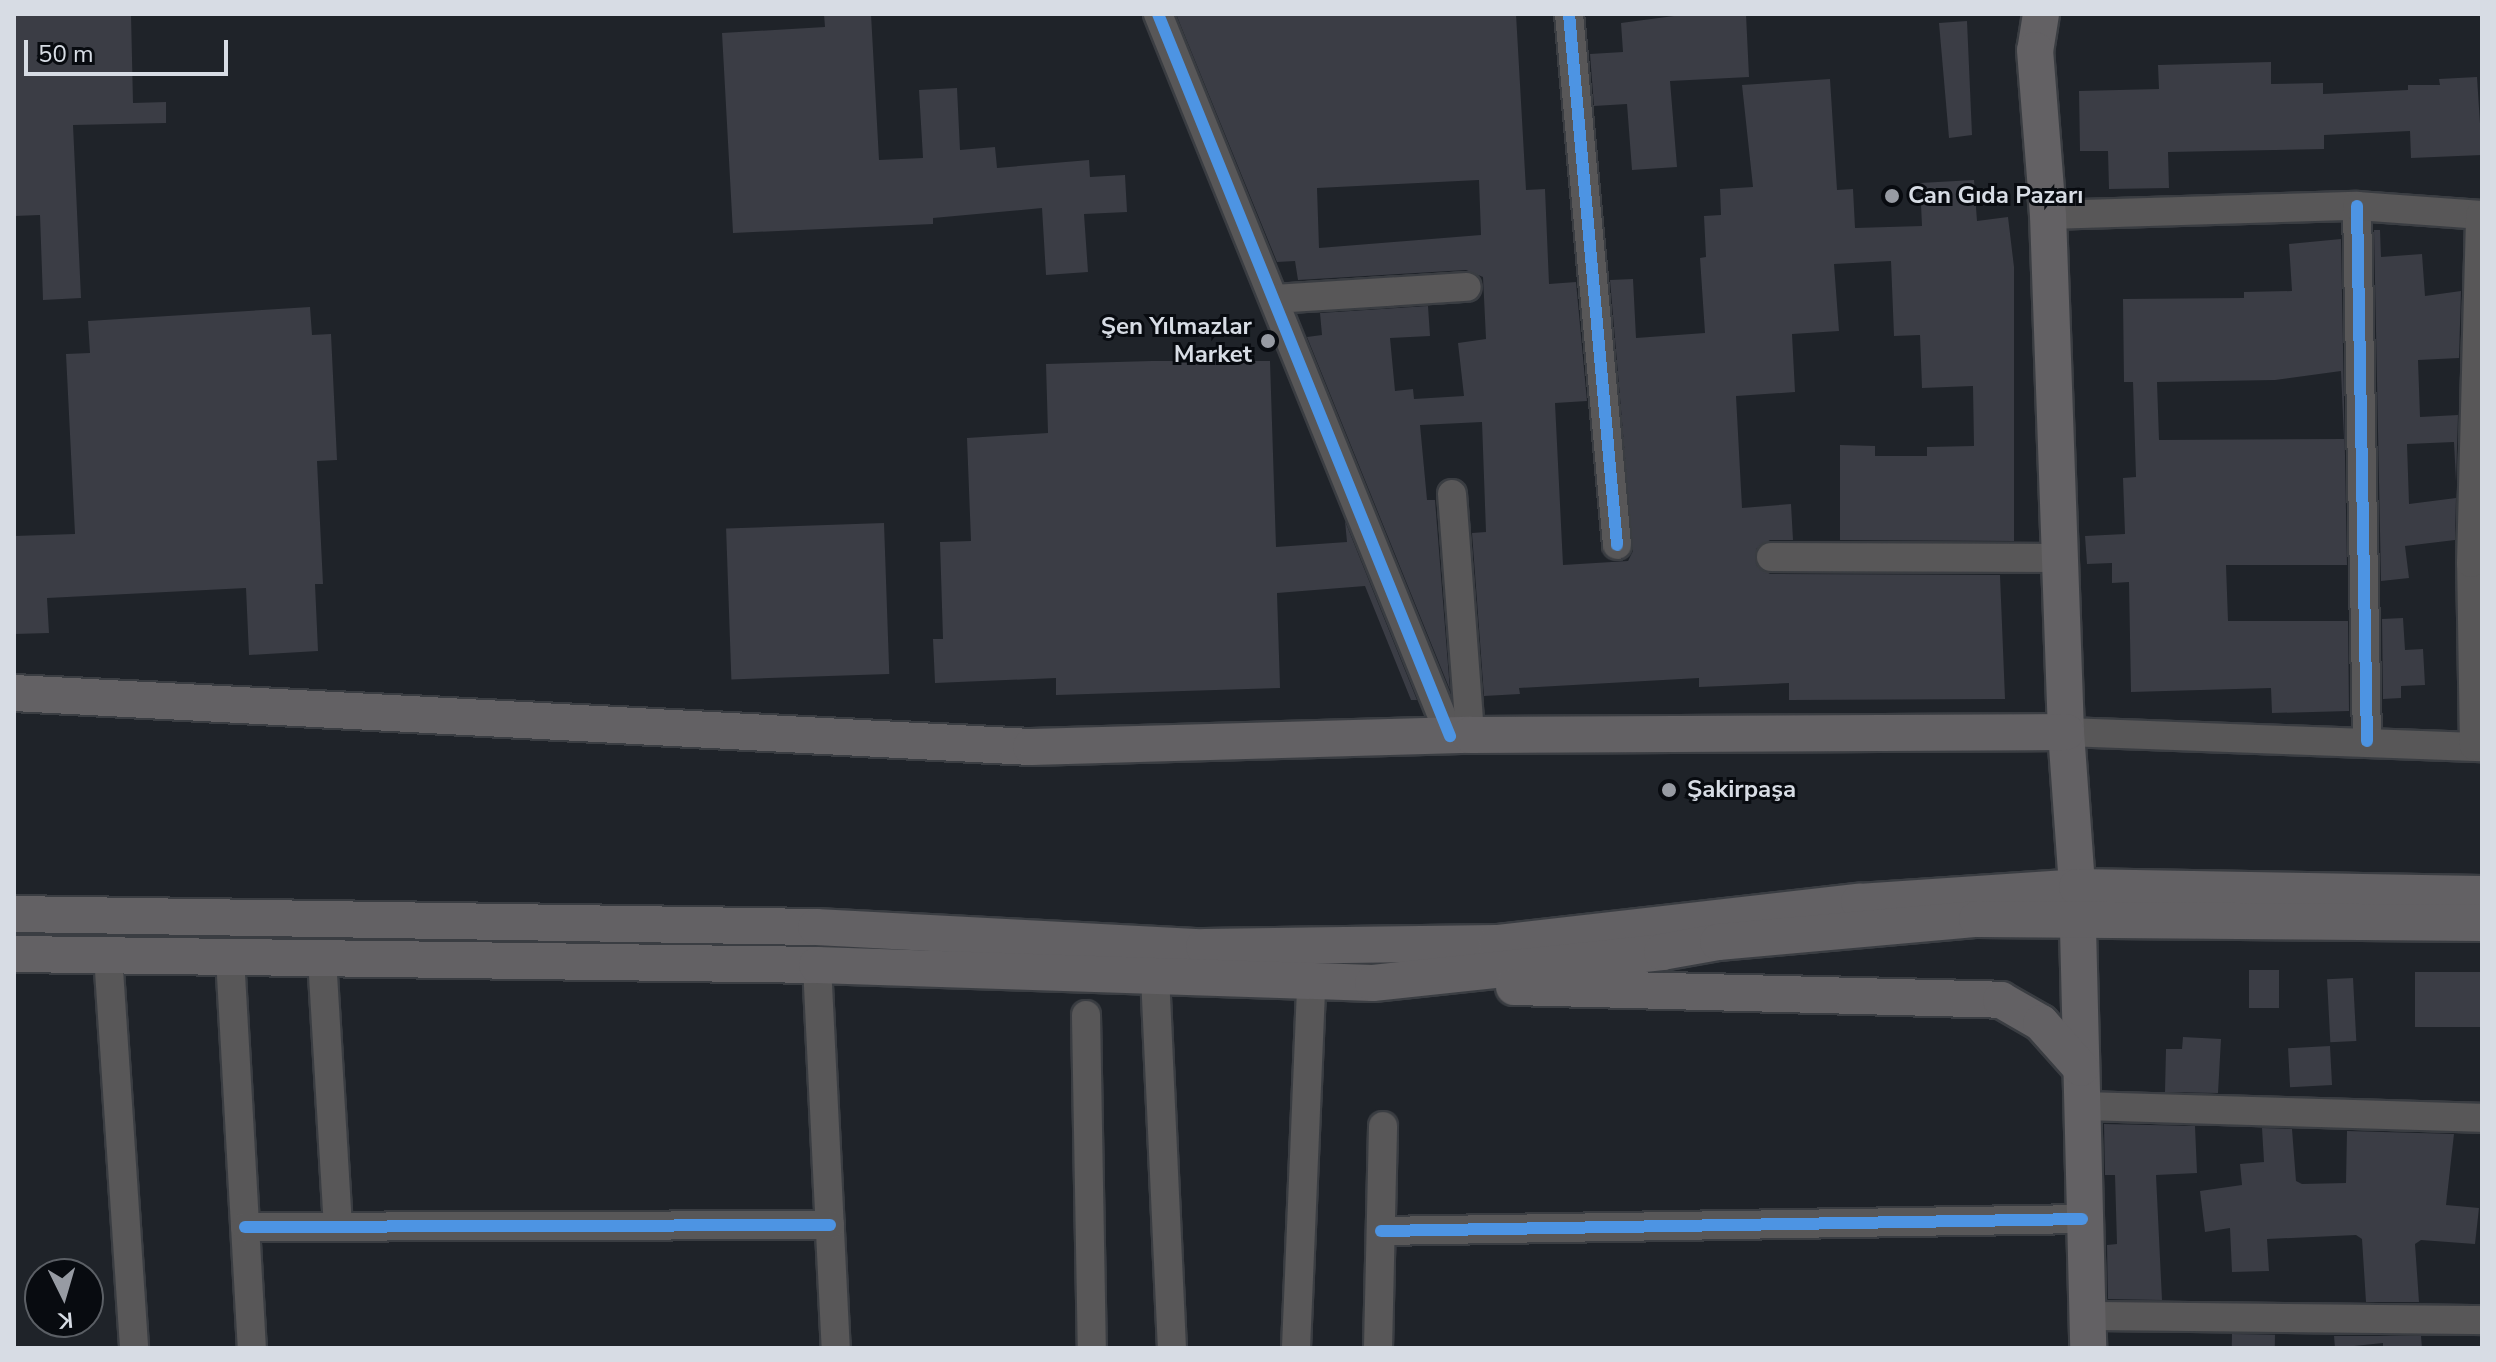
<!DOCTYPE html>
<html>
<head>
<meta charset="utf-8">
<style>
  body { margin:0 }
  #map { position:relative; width:2496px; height:1362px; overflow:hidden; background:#1f2329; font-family:"Nunito Sans",sans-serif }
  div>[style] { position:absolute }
  .building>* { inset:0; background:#3b3d45; transform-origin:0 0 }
  .roads { filter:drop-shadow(2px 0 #3a3d42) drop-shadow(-2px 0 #3a3d42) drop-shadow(0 2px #3a3d42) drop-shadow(0 -2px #3a3d42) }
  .minor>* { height:28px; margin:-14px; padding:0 14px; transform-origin:14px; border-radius:14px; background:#585758 }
  .major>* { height:36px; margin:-18px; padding:0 18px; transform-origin:18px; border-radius:18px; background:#636164 }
  .cycleway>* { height:12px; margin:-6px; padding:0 6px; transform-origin:6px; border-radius:6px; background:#4d94e3 }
  .dots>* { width:22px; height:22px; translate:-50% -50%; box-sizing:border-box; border:4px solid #080b10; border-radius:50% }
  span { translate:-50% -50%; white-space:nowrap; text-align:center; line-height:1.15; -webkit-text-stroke:6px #080b10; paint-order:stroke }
  .poi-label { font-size:24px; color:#d7dce4; font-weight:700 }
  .left { translate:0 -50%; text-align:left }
  .right { translate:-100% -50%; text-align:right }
  .frame { position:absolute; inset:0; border:16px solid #d7dce4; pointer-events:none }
  .north { position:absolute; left:24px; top:1258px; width:80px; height:80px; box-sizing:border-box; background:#080b10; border:2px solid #5b5f65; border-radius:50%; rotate:175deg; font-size:22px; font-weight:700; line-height:32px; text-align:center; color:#d7dce4 }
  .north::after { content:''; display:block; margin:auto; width:28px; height:36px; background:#979ba3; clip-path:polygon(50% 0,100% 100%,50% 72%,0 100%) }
  .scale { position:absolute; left:24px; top:40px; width:204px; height:36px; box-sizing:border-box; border:4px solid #d7dce4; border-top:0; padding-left:10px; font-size:24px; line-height:28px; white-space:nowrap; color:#d7dce4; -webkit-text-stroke:6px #080b10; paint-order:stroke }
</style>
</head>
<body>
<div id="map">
  <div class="building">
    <i style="clip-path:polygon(14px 14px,131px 14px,133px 103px,166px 102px,166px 123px,73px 125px,81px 298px,43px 300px,40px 215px,14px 216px)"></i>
    <i style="clip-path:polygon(824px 14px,871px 14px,879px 160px,923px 158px,919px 90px,957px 88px,960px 150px,995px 147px,997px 168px,1089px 160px,1090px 177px,1125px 175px,1127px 212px,1084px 214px,1088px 272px,1046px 275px,1042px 208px,933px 218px,933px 224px,733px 233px,722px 33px,825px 27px)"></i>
    <i style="clip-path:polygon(evenodd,1176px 14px,1516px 14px,1526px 190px,1545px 189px,1549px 284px,1576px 282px,1587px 401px,1555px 403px,1563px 565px,1628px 561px,1633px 551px,1610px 280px,1633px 279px,1636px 338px,1705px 333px,1700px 258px,1706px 257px,1704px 216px,1721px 215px,1720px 189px,1753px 187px,1742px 85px,1830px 79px,1837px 190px,1853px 189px,1855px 228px,1922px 226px,1920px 183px,1974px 180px,1977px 221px,2008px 217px,2014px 267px,2014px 541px,1840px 540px,1840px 445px,1875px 446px,1875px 456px,1927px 456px,1927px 447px,1974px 446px,1973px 386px,1922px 388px,1920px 335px,1894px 336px,1891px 261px,1834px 264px,1839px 331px,1792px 334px,1795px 392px,1736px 396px,1742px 508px,1791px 504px,1793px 540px,1770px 540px,1756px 549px,1757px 566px,1770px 574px,2000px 575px,2005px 699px,1789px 700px,1789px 683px,1699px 687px,1699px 678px,1519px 688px,1520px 694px,1484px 696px,1472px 533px,1486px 532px,1482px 422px,1420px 425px,1427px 500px,1435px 500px,1450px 690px,1307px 337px,1322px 335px,1320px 313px,1428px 306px,1430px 336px,1390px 338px,1395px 391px,1413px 389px,1414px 399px,1464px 396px,1458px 343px,1486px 339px,1483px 277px,1466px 270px,1298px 280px,1295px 261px,1277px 262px,1176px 14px,1479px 180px,1481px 235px,1319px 248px,1317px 188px,1479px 180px)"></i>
    <i style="clip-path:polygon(1689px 14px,1746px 14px,1749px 77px,1670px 81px,1677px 167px,1632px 170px,1627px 104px,1594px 106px,1590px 54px,1623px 52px,1621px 23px)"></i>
    <i style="clip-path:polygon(1967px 21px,1972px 135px,1949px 138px,1939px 23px)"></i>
    <i style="clip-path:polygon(2271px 62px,2271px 84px,2323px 83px,2323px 94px,2408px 90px,2408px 85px,2440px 85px,2439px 79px,2477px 77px,2482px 155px,2411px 158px,2410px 131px,2324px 135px,2324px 149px,2168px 152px,2169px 188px,2109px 189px,2108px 151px,2080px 151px,2079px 91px,2159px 89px,2158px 65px)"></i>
    <i style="clip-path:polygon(2374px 230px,2380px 230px,2381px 257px,2422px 254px,2425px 296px,2461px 291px,2459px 358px,2418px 360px,2420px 417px,2458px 415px,2456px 482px,2454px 442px,2407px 444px,2409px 504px,2456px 498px,2455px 540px,2405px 546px,2409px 578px,2381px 581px)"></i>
    <i style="clip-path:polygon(evenodd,2341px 239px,2347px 565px,2226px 565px,2228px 621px,2348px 621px,2349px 711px,2272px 713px,2271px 688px,2131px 692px,2129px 582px,2112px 583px,2112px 563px,2087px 564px,2085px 536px,2125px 534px,2123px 478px,2136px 477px,2133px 382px,2124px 382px,2123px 299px,2244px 298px,2244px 292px,2292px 291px,2289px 244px,2341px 239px,2341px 371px,2344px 439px,2159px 440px,2157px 382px,2275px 380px,2341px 371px)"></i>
    <i style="clip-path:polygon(310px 307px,312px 335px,331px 334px,337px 460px,317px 461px,323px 584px,315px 584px,318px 651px,249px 655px,246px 588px,47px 598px,49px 633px,14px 634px,14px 536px,75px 534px,66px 354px,90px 353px,88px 321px)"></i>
    <i style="clip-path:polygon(1152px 361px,1270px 361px,1276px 547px,1347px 542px,1345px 521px,1417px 700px,1411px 700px,1365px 586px,1277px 593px,1280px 688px,1056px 695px,1056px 678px,935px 683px,933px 639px,943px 639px,940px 542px,971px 541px,967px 438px,1048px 433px,1046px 364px)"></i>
    <i style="left:884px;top:523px;width:151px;height:158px;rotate:88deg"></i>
    <i style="clip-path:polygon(2403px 618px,2405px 650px,2423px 649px,2425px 685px,2401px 686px,2401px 698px,2383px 699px,2382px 619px)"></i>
    <i style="left:2249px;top:970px;width:30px;height:38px"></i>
    <i style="left:2482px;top:972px;width:55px;height:67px;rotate:90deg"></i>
    <i style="left:2353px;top:978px;width:63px;height:26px;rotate:87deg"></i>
    <i style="clip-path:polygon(2183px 1037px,2221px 1039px,2218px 1093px,2165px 1092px,2166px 1049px,2182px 1049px)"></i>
    <i style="left:2330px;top:1046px;width:39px;height:42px;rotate:87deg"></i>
    <i style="clip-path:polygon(2104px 1124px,2195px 1126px,2197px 1173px,2156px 1175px,2162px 1300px,2108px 1299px,2107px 1245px,2117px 1244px,2115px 1175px,2105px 1175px)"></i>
    <i style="clip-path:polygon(2262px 1128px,2292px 1129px,2296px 1181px,2302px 1184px,2346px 1183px,2347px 1131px,2454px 1134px,2446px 1205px,2479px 1208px,2475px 1244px,2421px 1240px,2415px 1244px,2419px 1302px,2366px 1302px,2362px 1239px,2356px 1235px,2267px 1239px,2269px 1271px,2232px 1272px,2230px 1228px,2205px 1232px,2200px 1191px,2242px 1185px,2240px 1164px,2264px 1162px)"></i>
    <i style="left:2232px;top:1334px;width:43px;height:14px;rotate:1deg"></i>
    <i style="clip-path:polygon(2334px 1336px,2421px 1336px,2422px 1348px,2383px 1348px,2383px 1343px,2335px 1348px)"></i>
  </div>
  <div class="roads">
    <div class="minor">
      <i style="left:1158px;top:14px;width:779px;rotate:67.98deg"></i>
      <i style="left:1569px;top:14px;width:533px;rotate:84.83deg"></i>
      <i style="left:2357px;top:206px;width:535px;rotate:88.93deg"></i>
      <i style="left:2048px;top:215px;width:309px;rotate:-1.7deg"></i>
      <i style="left:2357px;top:206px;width:125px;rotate:4.1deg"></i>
      <i style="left:1274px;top:299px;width:193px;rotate:-3.6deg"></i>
      <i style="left:1452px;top:494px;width:242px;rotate:85.7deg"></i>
      <i style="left:1771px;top:557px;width:287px;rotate:0.2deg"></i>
      <i style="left:2066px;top:732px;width:416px;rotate:2.1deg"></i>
      <i style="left:2474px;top:746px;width:183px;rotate:-90.9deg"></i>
      <i style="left:2471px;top:563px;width:348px;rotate:-88.5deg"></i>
      <i style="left:108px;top:955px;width:394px;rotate:86.2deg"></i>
      <i style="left:230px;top:957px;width:392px;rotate:86.8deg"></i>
      <i style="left:322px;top:958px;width:269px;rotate:86.6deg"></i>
      <i style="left:817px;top:965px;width:383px;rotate:87.2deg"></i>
      <i style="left:1155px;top:975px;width:373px;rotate:87.4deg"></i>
      <i style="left:1086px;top:1015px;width:333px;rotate:89deg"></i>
      <i style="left:2081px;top:1106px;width:401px;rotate:1.7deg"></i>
      <i style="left:245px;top:1227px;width:585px;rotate:-0.2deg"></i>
      <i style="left:1381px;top:1231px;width:701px;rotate:-0.98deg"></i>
      <i style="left:2087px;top:1316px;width:395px;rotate:0.6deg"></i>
      <i style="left:1296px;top:1348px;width:365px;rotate:-87.6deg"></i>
      <i style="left:1378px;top:1348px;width:222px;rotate:-88.7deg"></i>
    </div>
    <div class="major">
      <i style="left:2041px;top:14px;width:36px;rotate:99deg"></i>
      <i style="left:2035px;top:50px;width:166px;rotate:85.5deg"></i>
      <i style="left:2048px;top:215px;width:517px;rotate:88.01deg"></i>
      <i style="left:2066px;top:732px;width:155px;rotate:85.9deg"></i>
      <i style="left:2077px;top:887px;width:461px;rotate:88.6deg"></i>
      <i style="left:14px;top:693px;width:1018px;rotate:3.04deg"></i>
      <i style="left:1031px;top:747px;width:439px;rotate:-1.6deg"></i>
      <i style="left:1470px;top:735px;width:596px;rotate:-0.29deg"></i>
      <i style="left:14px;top:914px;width:802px;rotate:0.93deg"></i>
      <i style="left:816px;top:927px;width:389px;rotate:3deg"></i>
      <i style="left:1204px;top:947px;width:293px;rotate:-0.8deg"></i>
      <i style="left:1497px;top:943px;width:364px;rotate:-6.5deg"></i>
      <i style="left:1859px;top:902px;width:219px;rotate:-3.9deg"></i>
      <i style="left:2077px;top:887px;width:405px;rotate:1deg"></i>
      <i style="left:14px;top:954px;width:803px;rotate:0.78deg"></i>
      <i style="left:817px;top:965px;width:556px;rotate:1.85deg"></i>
      <i style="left:1373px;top:983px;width:291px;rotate:-6.1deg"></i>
      <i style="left:1662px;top:952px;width:57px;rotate:-10.1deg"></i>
      <i style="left:1718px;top:942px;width:260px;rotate:-5.1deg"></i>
      <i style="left:1977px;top:919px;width:505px;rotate:0.45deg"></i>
      <i style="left:1514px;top:987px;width:487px;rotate:1.5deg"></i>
      <i style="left:2001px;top:1000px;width:46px;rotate:29.9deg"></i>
      <i style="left:2041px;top:1023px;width:60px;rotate:48.4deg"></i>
    </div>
  </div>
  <div class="cycleway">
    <i style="left:1158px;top:14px;width:779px;rotate:67.98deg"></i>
    <i style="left:1569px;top:14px;width:533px;rotate:84.83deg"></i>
    <i style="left:2357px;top:206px;width:535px;rotate:88.93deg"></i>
    <i style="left:245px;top:1227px;width:585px;rotate:-0.2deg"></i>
    <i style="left:1381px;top:1231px;width:701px;rotate:-0.98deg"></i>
  </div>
  <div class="dots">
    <i style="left:1892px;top:196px;background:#979ba3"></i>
    <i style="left:1268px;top:341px;background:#979ba3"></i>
    <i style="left:1669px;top:790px;background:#979ba3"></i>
  </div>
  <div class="poi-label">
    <span class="left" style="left:1908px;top:196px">Can Gıda Pazarı</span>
    <span class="right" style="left:1252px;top:341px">Şen Yılmazlar<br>Market</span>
    <span class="left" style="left:1687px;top:790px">Şakirpaşa</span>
  </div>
  <div class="frame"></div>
  <div class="north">K</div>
  <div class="scale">50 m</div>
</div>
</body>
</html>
